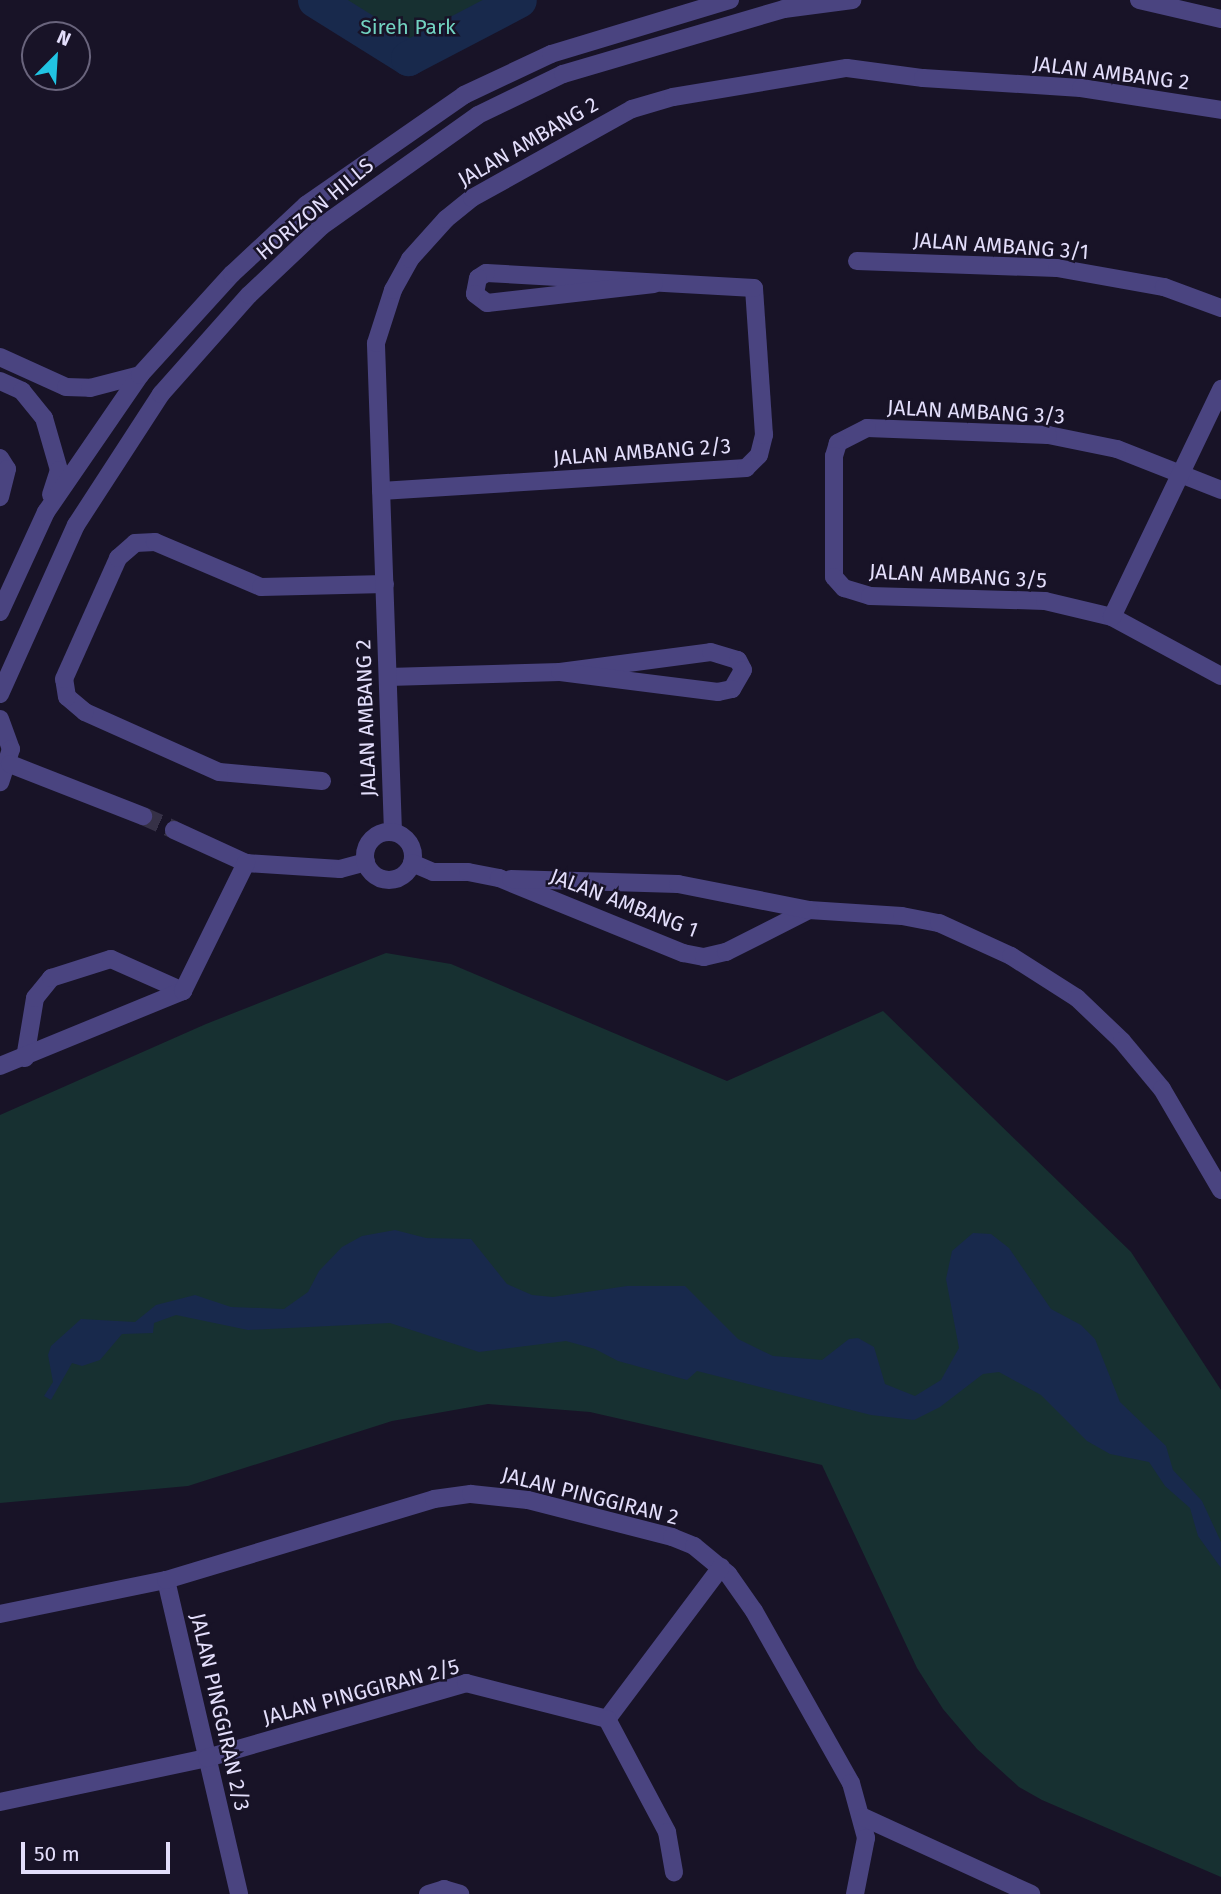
<!DOCTYPE html>
<html>
<head>
<meta charset="utf-8">
<style>
  body { margin:0 }
  #map { position:relative; width:1221px; height:1894px; overflow:hidden; background:#181327; font-family:"Fira Sans",sans-serif }
  div>[style] { position:absolute }
  .green>* { inset:0; background:#173031 }
  .water>* { inset:0; background:#18294c }
  .river>* { height:35px; margin:-17.5px; padding:0 17.5px; transform-origin:17.5px; border-radius:17.5px; background:#18294c }
  .minor-tunnel>* { height:18px; margin-top:-9px; transform-origin:0; background:repeating-linear-gradient(90deg,#363147 0 18px,transparent 0 27px) }
  .minor>* { height:18px; margin:-9px; padding:0 9px; transform-origin:9px; border-radius:9px; background:#4a4480 }
  .minor>.ring { margin:-9px; padding:0; box-sizing:content-box; background:none; border:18px solid #4a4480; border-radius:50% }
  span { translate:-50% -50%; white-space:nowrap; text-align:center; line-height:1.15; -webkit-text-stroke:5px #181327; paint-order:stroke }
  .park-label { font-size:21px; color:#72d3c1 }
  .street-label { font-size:21px; color:#e3defb }
  .north { position:absolute; left:21px; top:21px; width:70px; height:70px; box-sizing:border-box; background:#181327; border:2px solid #69647c; border-radius:50%; rotate:24deg; font-size:19px; font-weight:700; line-height:28px; text-align:center; color:#e3defb }
  .north::after { content:''; display:block; margin:auto; width:24px; height:32px; background:#21c4e3; clip-path:polygon(50% 0,100% 100%,50% 72%,0 100%) }
  .scale { position:absolute; left:21px; top:1842px; width:149px; height:32px; box-sizing:border-box; border:4px solid #e3defb; border-top:0; padding-left:9px; font-size:21px; line-height:24px; white-space:nowrap; color:#e3defb; -webkit-text-stroke:5px #181327; paint-order:stroke }
</style>
</head>
<body>
<div id="map">
  <div class="green">
    <i style="clip-path:polygon(315px 0,519px 0,408px 58px)"></i>
    <i style="clip-path:polygon(386px 953px,451px 964px,727px 1081px,883px 1011px,1131px 1252px,1221px 1390px,1221px 1877px,1042px 1800px,1019px 1787px,977px 1749px,943px 1709px,917px 1668px,822px 1465px,590px 1412px,488px 1404px,392px 1421px,188px 1486px,0 1503px,0 1115px,206px 1024px)"></i>
  </div>
  <div class="water">
    <i style="clip-path:polygon(395px 1230px,426px 1238px,471px 1239px,507px 1284px,532px 1295px,553px 1297px,627px 1286px,685px 1286px,738px 1339px,773px 1356px,822px 1360px,849px 1339px,858px 1338px,874px 1347px,885px 1384px,915px 1396px,941px 1380px,959px 1348px,946px 1279px,952px 1251px,973px 1233px,991px 1234px,1009px 1248px,1051px 1309px,1081px 1325px,1095px 1339px,1120px 1402px,1166px 1446px,1173px 1470px,1202px 1501px,1221px 1542px,1221px 1568px,1198px 1536px,1190px 1508px,1165px 1486px,1149px 1462px,1110px 1454px,1087px 1441px,1041px 1395px,999px 1372px,983px 1374px,940px 1407px,914px 1420px,871px 1415px,697px 1371px,687px 1380px,618px 1361px,595px 1349px,566px 1341px,479px 1352px,390px 1323px,248px 1330px,176px 1315px,154px 1323px,153px 1333px,122px 1334px,100px 1360px,82px 1366px,72px 1363px,51px 1400px,44px 1396px,53px 1382px,48px 1355px,51px 1346px,81px 1319px,135px 1322px,156px 1305px,195px 1295px,231px 1307px,284px 1309px,308px 1292px,319px 1271px,342px 1247px,362px 1236px)"></i>
  </div>
  <div class="river">
    <i style="left:315px;top:0;width:110px;rotate:31.9deg"></i>
    <i style="left:408px;top:58px;width:125px;rotate:-27.6deg"></i>
  </div>
  <div class="minor-tunnel">
    <i style="left:143px;top:816px;width:34px;rotate:24deg"></i>
  </div>
  <div class="minor">
    <i style="left:1139px;top:0;width:84px;rotate:13deg"></i>
    <i style="left:857px;top:261px;width:200px;rotate:2deg"></i>
    <i style="left:1057px;top:268px;width:109px;rotate:10.1deg"></i>
    <i style="left:1164px;top:287px;width:61px;rotate:20.2deg"></i>
    <i style="left:0;top:357px;width:72px;rotate:24.4deg"></i>
    <i style="left:66px;top:387px;width:24px;rotate:2deg"></i>
    <i style="left:90px;top:388px;width:52px;rotate:-14.6deg"></i>
    <i style="left:0;top:381px;width:24px;rotate:24deg"></i>
    <i style="left:22px;top:391px;width:35px;rotate:51deg"></i>
    <i style="left:44px;top:418px;width:54px;rotate:73.9deg"></i>
    <i style="left:59px;top:470px;width:26px;rotate:108deg"></i>
    <i style="left:0;top:458px;width:13px;rotate:58deg"></i>
    <i style="left:7px;top:469px;width:29px;rotate:104deg"></i>
    <i style="left:1221px;top:490px;width:112px;rotate:-158.5deg"></i>
    <i style="left:1117px;top:449px;width:70px;rotate:-168.5deg"></i>
    <i style="left:1048px;top:435px;width:181px;rotate:-177.8deg"></i>
    <i style="left:867px;top:428px;width:33px;rotate:153deg"></i>
    <i style="left:838px;top:443px;width:14px;rotate:107deg"></i>
    <i style="left:834px;top:456px;width:121px;rotate:90deg"></i>
    <i style="left:834px;top:577px;width:15px;rotate:48deg"></i>
    <i style="left:844px;top:588px;width:27px;rotate:17deg"></i>
    <i style="left:870px;top:596px;width:175px;rotate:1.6deg"></i>
    <i style="left:1045px;top:601px;width:69px;rotate:13.4deg"></i>
    <i style="left:1112px;top:617px;width:124px;rotate:28.4deg"></i>
    <i style="left:381px;top:491px;width:366px;rotate:-3.6deg"></i>
    <i style="left:746px;top:468px;width:18px;rotate:-45deg"></i>
    <i style="left:759px;top:455px;width:21px;rotate:-76deg"></i>
    <i style="left:764px;top:435px;width:147px;rotate:-93.9deg"></i>
    <i style="left:754px;top:288px;width:268px;rotate:-176.8deg"></i>
    <i style="left:486px;top:273px;width:9px;rotate:148deg"></i>
    <i style="left:478px;top:278px;width:16px;rotate:101deg"></i>
    <i style="left:475px;top:294px;width:15px;rotate:37deg"></i>
    <i style="left:487px;top:303px;width:168px;rotate:-6.5deg"></i>
    <i style="left:0;top:612px;width:110px;rotate:-65.3deg"></i>
    <i style="left:46px;top:512px;width:166px;rotate:-55.5deg"></i>
    <i style="left:140px;top:375px;width:137px;rotate:-47.7deg"></i>
    <i style="left:232px;top:274px;width:101px;rotate:-43deg"></i>
    <i style="left:306px;top:205px;width:193px;rotate:-34.8deg"></i>
    <i style="left:464px;top:95px;width:96px;rotate:-25.2deg"></i>
    <i style="left:551px;top:54px;width:187px;rotate:-16.8deg"></i>
    <i style="left:1112px;top:617px;width:253px;rotate:-64.4deg"></i>
    <i style="left:388px;top:677px;width:172px;rotate:-1.7deg"></i>
    <i style="left:560px;top:672px;width:152px;rotate:-7.5deg"></i>
    <i style="left:711px;top:652px;width:28px;rotate:17deg"></i>
    <i style="left:738px;top:660px;width:11px;rotate:63deg"></i>
    <i style="left:743px;top:670px;width:22px;rotate:120deg"></i>
    <i style="left:732px;top:689px;width:14px;rotate:168deg"></i>
    <i style="left:718px;top:692px;width:159px;rotate:-172.8deg"></i>
    <i style="left:0;top:694px;width:185px;rotate:-65.8deg"></i>
    <i style="left:76px;top:525px;width:156px;rotate:-57deg"></i>
    <i style="left:161px;top:394px;width:132px;rotate:-48.4deg"></i>
    <i style="left:249px;top:295px;width:100px;rotate:-43.4deg"></i>
    <i style="left:322px;top:226px;width:191px;rotate:-35.4deg"></i>
    <i style="left:478px;top:115px;width:94px;rotate:-25.8deg"></i>
    <i style="left:563px;top:74px;width:230px;rotate:-16.4deg"></i>
    <i style="left:784px;top:9px;width:69px;rotate:-7.5deg"></i>
    <i style="left:0;top:719px;width:32px;rotate:70deg"></i>
    <i style="left:11px;top:749px;width:35px;rotate:108deg"></i>
    <i style="left:10px;top:764px;width:143px;rotate:21.4deg"></i>
    <i style="left:322px;top:781px;width:103px;rotate:-175deg"></i>
    <i style="left:219px;top:772px;width:147px;rotate:-155.9deg"></i>
    <i style="left:85px;top:712px;width:23px;rotate:-140deg"></i>
    <i style="left:67px;top:697px;width:18px;rotate:-99deg"></i>
    <i style="left:64px;top:679px;width:133px;rotate:-65.9deg"></i>
    <i style="left:118px;top:558px;width:23px;rotate:-41deg"></i>
    <i style="left:135px;top:543px;width:20px;rotate:-3deg"></i>
    <i style="left:155px;top:542px;width:115px;rotate:23deg"></i>
    <i style="left:261px;top:587px;width:124px;rotate:-1.4deg"></i>
    <i style="left:174px;top:830px;width:79px;rotate:24.6deg"></i>
    <i style="left:246px;top:863px;width:94px;rotate:3.7deg"></i>
    <i style="left:340px;top:869px;width:27px;rotate:-15deg"></i>
    <i style="left:393px;top:832px;width:489px;rotate:-92deg"></i>
    <i style="left:376px;top:343px;width:56px;rotate:-72.2deg"></i>
    <i style="left:393px;top:290px;width:35px;rotate:-61deg"></i>
    <i style="left:410px;top:259px;width:54px;rotate:-48deg"></i>
    <i style="left:446px;top:219px;width:33px;rotate:-39deg"></i>
    <i style="left:472px;top:198px;width:183px;rotate:-29.1deg"></i>
    <i style="left:632px;top:109px;width:43px;rotate:-16.3deg"></i>
    <i style="left:673px;top:97px;width:176px;rotate:-9.5deg"></i>
    <i style="left:847px;top:68px;width:77px;rotate:7.5deg"></i>
    <i style="left:923px;top:78px;width:158px;rotate:3.6deg"></i>
    <i style="left:1081px;top:88px;width:142px;rotate:8.9deg"></i>
    <i class="ring" style="left:365px;top:832px;width:30px;height:30px"></i>
    <i style="left:412px;top:863px;width:23px;rotate:23deg"></i>
    <i style="left:433px;top:872px;width:35px"></i>
    <i style="left:468px;top:872px;width:32px;rotate:11deg"></i>
    <i style="left:499px;top:878px;width:199px;rotate:22.2deg"></i>
    <i style="left:683px;top:953px;width:21px;rotate:11deg"></i>
    <i style="left:704px;top:957px;width:23px;rotate:-13deg"></i>
    <i style="left:726px;top:952px;width:93px;rotate:-26.8deg"></i>
    <i style="left:809px;top:910px;width:93px;rotate:3.7deg"></i>
    <i style="left:902px;top:916px;width:38px;rotate:11deg"></i>
    <i style="left:939px;top:923px;width:79px;rotate:24.6deg"></i>
    <i style="left:1011px;top:956px;width:78px;rotate:32.5deg"></i>
    <i style="left:1077px;top:998px;width:62px;rotate:43.7deg"></i>
    <i style="left:1122px;top:1041px;width:62px;rotate:50.2deg"></i>
    <i style="left:1162px;top:1089px;width:117px;rotate:59.7deg"></i>
    <i style="left:511px;top:879px;width:167px;rotate:1.7deg"></i>
    <i style="left:678px;top:884px;width:134px;rotate:11.2deg"></i>
    <i style="left:25px;top:1058px;width:61px;rotate:-80.5deg"></i>
    <i style="left:35px;top:998px;width:26px;rotate:-51deg"></i>
    <i style="left:51px;top:978px;width:63px;rotate:-17.6deg"></i>
    <i style="left:111px;top:959px;width:79px;rotate:24deg"></i>
    <i style="left:0;top:1066px;width:198px;rotate:-22.3deg"></i>
    <i style="left:183px;top:991px;width:143px;rotate:-63.8deg"></i>
    <i style="left:166px;top:1580px;width:322px;rotate:76.9deg"></i>
    <i style="left:0;top:1614px;width:169px;rotate:-11.6deg"></i>
    <i style="left:166px;top:1580px;width:280px;rotate:-16.8deg"></i>
    <i style="left:434px;top:1499px;width:37px;rotate:-8deg"></i>
    <i style="left:471px;top:1494px;width:57px;rotate:6deg"></i>
    <i style="left:528px;top:1500px;width:149px;rotate:14.4deg"></i>
    <i style="left:672px;top:1537px;width:24px;rotate:22deg"></i>
    <i style="left:694px;top:1546px;width:44px;rotate:39.5deg"></i>
    <i style="left:728px;top:1574px;width:45px;rotate:54.9deg"></i>
    <i style="left:754px;top:1611px;width:197px;rotate:60.6deg"></i>
    <i style="left:851px;top:1783px;width:57px;rotate:74.7deg"></i>
    <i style="left:866px;top:1838px;width:57px;rotate:101.1deg"></i>
    <i style="left:607px;top:1719px;width:190px;rotate:-53.1deg"></i>
    <i style="left:0;top:1802px;width:212px;rotate:-12deg"></i>
    <i style="left:207px;top:1758px;width:270px;rotate:-16.1deg"></i>
    <i style="left:466px;top:1683px;width:146px;rotate:14.3deg"></i>
    <i style="left:607px;top:1719px;width:128px;rotate:62deg"></i>
    <i style="left:667px;top:1832px;width:41px;rotate:80.1deg"></i>
    <i style="left:863px;top:1817px;width:185px;rotate:24.6deg"></i>
    <i style="left:428px;top:1894px;width:17px;rotate:-17deg"></i>
    <i style="left:444px;top:1889px;width:17px;rotate:17deg"></i>
  </div>
  <div class="park-label">
    <span style="left:408px;top:27px">Sireh Park</span>
  </div>
  <div class="street-label">
    <span style="left:1111px;top:73px;rotate:7deg">JALAN AMBANG 2</span>
    <span style="left:528px;top:142px;rotate:-30deg">JALAN AMBANG 2</span>
    <span style="left:315px;top:209px;rotate:-40deg">HORIZON HILLS</span>
    <span style="left:1001px;top:246px;rotate:4deg">JALAN AMBANG 3/1</span>
    <span style="left:976px;top:412px;rotate:3deg">JALAN AMBANG 3/3</span>
    <span style="left:642px;top:452px;rotate:-4deg">JALAN AMBANG 2/3</span>
    <span style="left:958px;top:576px;rotate:3deg">JALAN AMBANG 3/5</span>
    <span style="left:366px;top:718px;rotate:-92deg">JALAN AMBANG 2</span>
    <span style="left:624px;top:903px;rotate:21deg">JALAN AMBANG 1</span>
    <span style="left:590px;top:1496px;rotate:14deg">JALAN PINGGIRAN 2</span>
    <span style="left:361px;top:1692px;rotate:-15deg">JALAN PINGGIRAN 2/5</span>
    <span style="left:220px;top:1712px;rotate:77deg">JALAN PINGGIRAN 2/3</span>
  </div>
  <div class="north">N</div>
  <div class="scale">50 m</div>
</div>
</body>
</html>
